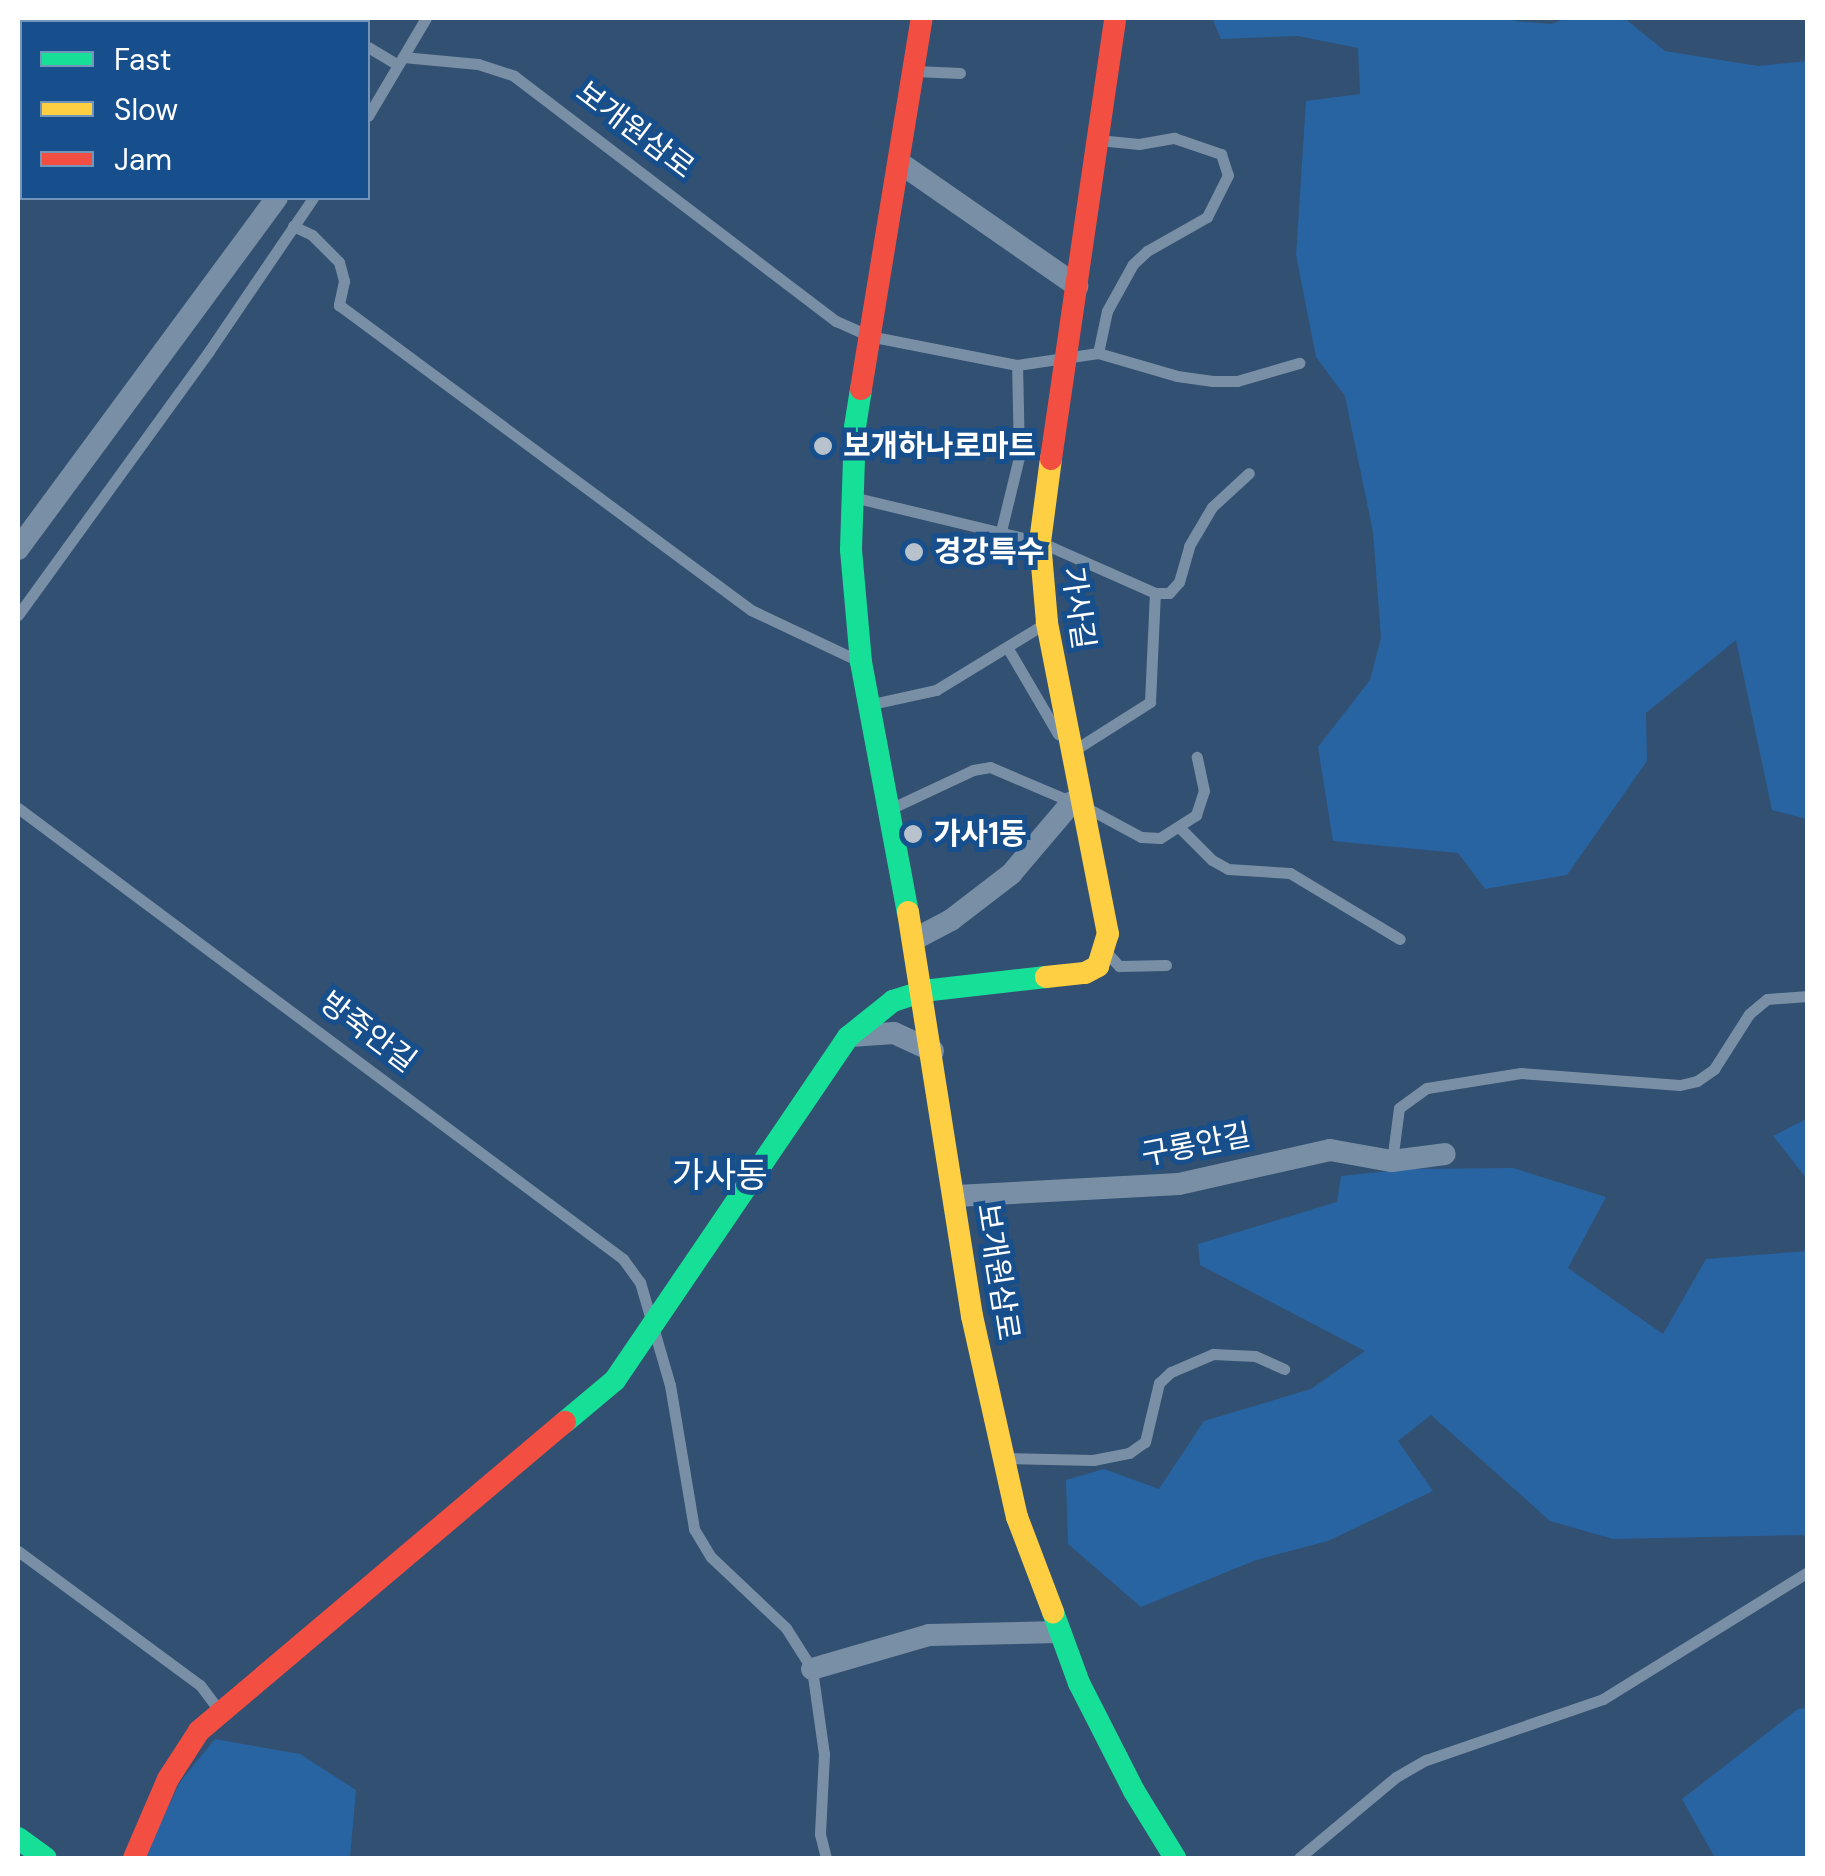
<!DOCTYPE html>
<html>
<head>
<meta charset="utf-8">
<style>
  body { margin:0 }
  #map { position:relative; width:1825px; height:1876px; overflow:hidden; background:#325071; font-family:"DM Sans","Noto Sans KR",sans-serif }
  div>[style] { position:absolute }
  .green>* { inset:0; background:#2864a1 }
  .lane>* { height:11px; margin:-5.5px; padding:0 5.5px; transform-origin:5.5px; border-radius:5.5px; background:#798fa6 }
  .street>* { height:22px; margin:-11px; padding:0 11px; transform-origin:11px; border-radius:11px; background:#798fa6 }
  .fast>* { height:22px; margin:-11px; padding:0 11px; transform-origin:11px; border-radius:11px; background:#16e098 }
  .slow>* { height:22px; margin:-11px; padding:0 11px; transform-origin:11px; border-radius:11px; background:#ffcf43 }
  .jam>* { height:22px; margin:-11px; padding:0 11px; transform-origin:11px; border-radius:11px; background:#f24e42 }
  .dots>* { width:28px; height:28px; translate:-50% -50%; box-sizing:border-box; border:5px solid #174f8c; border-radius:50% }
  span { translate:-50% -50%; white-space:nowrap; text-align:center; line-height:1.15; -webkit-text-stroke:10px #174f8c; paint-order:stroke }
  .street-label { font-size:30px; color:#fff }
  .poi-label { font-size:30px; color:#fff; font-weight:700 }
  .left { translate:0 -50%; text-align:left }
  .quarter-label { font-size:35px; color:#fff }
  .frame { position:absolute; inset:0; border:20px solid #fff; pointer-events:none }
  .legend { position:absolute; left:20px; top:20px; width:350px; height:180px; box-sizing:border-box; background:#174f8c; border:2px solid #7495ba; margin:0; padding:12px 18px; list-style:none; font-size:30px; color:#fff }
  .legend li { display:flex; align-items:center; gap:20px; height:50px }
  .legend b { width:50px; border:2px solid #7495ba }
</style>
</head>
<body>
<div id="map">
  <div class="green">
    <i style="clip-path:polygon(1212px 18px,1513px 18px,1515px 21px,1552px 24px,1567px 18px,1624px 18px,1665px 51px,1758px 66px,1807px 61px,1807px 819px,1772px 810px,1736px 640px,1646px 713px,1647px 761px,1567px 875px,1485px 889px,1458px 853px,1333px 841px,1318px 747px,1370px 680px,1381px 638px,1373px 532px,1345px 396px,1316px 357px,1296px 255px,1306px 101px,1360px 94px,1358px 48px,1298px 36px,1221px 39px)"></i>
    <i style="clip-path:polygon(1804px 1120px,1807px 1121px,1807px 1179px,1773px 1136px)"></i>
    <i style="clip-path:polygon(1513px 1168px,1606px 1197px,1568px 1268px,1663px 1334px,1706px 1259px,1807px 1251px,1807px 1535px,1613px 1539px,1550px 1521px,1431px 1415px,1398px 1441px,1433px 1491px,1328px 1541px,1256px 1560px,1141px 1607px,1068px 1544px,1066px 1480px,1104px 1469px,1159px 1489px,1204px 1421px,1311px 1389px,1365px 1351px,1200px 1265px,1198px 1244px,1337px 1202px,1341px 1176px,1410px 1169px)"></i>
    <i style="clip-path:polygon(1807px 1708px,1807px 1858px,1715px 1858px,1682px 1799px,1798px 1709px)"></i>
    <i style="clip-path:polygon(215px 1739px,300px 1754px,356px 1790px,350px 1858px,144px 1858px,180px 1782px)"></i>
  </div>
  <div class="lane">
    <i style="left:330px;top:18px;width:7px;rotate:34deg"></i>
    <i style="left:368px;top:47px;width:35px;rotate:31deg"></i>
    <i style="left:403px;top:57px;width:75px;rotate:5.3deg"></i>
    <i style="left:478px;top:64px;width:38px;rotate:18deg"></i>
    <i style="left:514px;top:76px;width:405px;rotate:37.3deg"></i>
    <i style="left:836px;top:321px;width:36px;rotate:24deg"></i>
    <i style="left:869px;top:336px;width:151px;rotate:11.1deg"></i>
    <i style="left:1017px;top:365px;width:82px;rotate:-8.4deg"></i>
    <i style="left:1098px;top:353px;width:82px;rotate:16.2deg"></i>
    <i style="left:1177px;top:376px;width:36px;rotate:8deg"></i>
    <i style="left:1213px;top:381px;width:24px"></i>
    <i style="left:1237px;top:381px;width:65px;rotate:-16.2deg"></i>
    <i style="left:915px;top:71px;width:45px;rotate:2.5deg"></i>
    <i style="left:368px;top:116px;width:114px;rotate:-59.4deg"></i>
    <i style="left:1098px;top:140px;width:41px;rotate:5.6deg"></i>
    <i style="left:1139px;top:144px;width:36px;rotate:-10deg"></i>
    <i style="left:1174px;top:138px;width:50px;rotate:18.8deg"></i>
    <i style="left:1221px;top:154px;width:22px;rotate:72deg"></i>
    <i style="left:1228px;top:175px;width:47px;rotate:116.6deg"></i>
    <i style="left:1207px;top:217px;width:69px;rotate:150.5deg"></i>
    <i style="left:1147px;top:251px;width:19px;rotate:137deg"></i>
    <i style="left:1133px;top:264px;width:54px;rotate:119deg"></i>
    <i style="left:1107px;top:311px;width:43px;rotate:102.1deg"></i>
    <i style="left:293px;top:226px;width:21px;rotate:25deg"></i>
    <i style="left:312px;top:235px;width:38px;rotate:45deg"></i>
    <i style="left:339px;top:262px;width:20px;rotate:75deg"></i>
    <i style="left:344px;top:281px;width:25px;rotate:102deg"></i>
    <i style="left:339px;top:305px;width:513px;rotate:36.51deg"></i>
    <i style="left:751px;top:610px;width:117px;rotate:25.3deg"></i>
    <i style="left:857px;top:498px;width:188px;rotate:13.5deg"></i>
    <i style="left:1040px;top:542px;width:126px;rotate:23.9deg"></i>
    <i style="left:1155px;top:593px;width:14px"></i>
    <i style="left:1169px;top:593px;width:15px;rotate:-48deg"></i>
    <i style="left:1179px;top:582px;width:37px;rotate:-74deg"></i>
    <i style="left:1189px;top:546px;width:45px;rotate:-59.5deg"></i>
    <i style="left:1212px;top:507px;width:50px;rotate:-42.6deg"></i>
    <i style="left:1001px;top:531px;width:76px;rotate:-76.3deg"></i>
    <i style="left:1019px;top:457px;width:92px;rotate:-91.2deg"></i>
    <i style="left:18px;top:615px;width:326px;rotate:-54.1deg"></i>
    <i style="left:209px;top:351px;width:185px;rotate:-55.8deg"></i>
    <i style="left:1007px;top:647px;width:101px;rotate:59.6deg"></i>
    <i style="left:872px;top:704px;width:66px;rotate:-12.3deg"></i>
    <i style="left:936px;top:690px;width:127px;rotate:-31.4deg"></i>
    <i style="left:1076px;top:749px;width:88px;rotate:-32.4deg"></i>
    <i style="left:1150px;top:702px;width:109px;rotate:-87.4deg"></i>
    <i style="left:18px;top:808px;width:755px;rotate:36.7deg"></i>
    <i style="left:623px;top:1259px;width:29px;rotate:54deg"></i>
    <i style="left:640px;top:1282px;width:107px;rotate:73.8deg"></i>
    <i style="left:670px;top:1385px;width:146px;rotate:80.5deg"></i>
    <i style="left:694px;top:1529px;width:33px;rotate:59deg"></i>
    <i style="left:711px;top:1557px;width:103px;rotate:43.4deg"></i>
    <i style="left:786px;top:1628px;width:49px;rotate:57.6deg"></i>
    <i style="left:812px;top:1669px;width:86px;rotate:82deg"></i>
    <i style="left:824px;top:1754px;width:80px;rotate:92.9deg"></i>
    <i style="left:820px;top:1834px;width:25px;rotate:76deg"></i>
    <i style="left:892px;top:808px;width:89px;rotate:-25.1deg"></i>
    <i style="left:973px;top:770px;width:17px;rotate:-10deg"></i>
    <i style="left:990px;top:767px;width:89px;rotate:23.1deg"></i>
    <i style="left:1089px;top:809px;width:59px;rotate:28.3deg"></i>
    <i style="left:1141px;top:837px;width:19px;rotate:3deg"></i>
    <i style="left:1160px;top:838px;width:43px;rotate:-32.6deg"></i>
    <i style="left:1196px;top:815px;width:25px;rotate:-72deg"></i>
    <i style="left:1204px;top:791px;width:35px;rotate:-102deg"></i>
    <i style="left:1180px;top:828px;width:45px;rotate:45deg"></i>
    <i style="left:1212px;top:860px;width:18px;rotate:29deg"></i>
    <i style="left:1228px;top:869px;width:62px;rotate:3.7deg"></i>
    <i style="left:1290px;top:873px;width:128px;rotate:31deg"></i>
    <i style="left:1109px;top:955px;width:15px;rotate:48deg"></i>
    <i style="left:1119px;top:966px;width:47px;rotate:-1.2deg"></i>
    <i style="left:1392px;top:1161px;width:53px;rotate:-82.5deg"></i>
    <i style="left:1399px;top:1108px;width:34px;rotate:-36deg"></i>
    <i style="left:1427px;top:1088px;width:95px;rotate:-9.1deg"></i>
    <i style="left:1521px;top:1073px;width:159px;rotate:4.3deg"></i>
    <i style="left:1680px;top:1085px;width:17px;rotate:-13deg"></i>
    <i style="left:1697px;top:1081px;width:21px;rotate:-35deg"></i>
    <i style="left:1714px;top:1069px;width:65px;rotate:-57.5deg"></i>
    <i style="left:1749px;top:1014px;width:23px;rotate:-40deg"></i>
    <i style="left:1767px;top:999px;width:41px;rotate:-4.2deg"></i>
    <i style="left:1005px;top:1458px;width:88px;rotate:1.3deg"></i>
    <i style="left:1093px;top:1460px;width:37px;rotate:-11deg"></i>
    <i style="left:1129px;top:1453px;width:19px;rotate:-35deg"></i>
    <i style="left:1145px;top:1442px;width:61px;rotate:-76.7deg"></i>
    <i style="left:1159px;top:1383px;width:16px;rotate:-43deg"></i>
    <i style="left:1171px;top:1372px;width:46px;rotate:-23.2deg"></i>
    <i style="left:1213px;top:1354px;width:42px;rotate:2.7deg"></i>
    <i style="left:1255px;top:1356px;width:32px;rotate:24deg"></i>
    <i style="left:18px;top:1551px;width:226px;rotate:36.4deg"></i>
    <i style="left:200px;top:1685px;width:30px;rotate:53deg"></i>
    <i style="left:1299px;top:1858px;width:126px;rotate:-39.9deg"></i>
    <i style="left:1396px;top:1777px;width:34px;rotate:-30deg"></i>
    <i style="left:1426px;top:1760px;width:187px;rotate:-19deg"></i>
    <i style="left:1603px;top:1699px;width:241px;rotate:-31.8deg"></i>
  </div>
  <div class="street">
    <i style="left:289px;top:18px;width:7px;rotate:34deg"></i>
    <i style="left:900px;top:163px;width:216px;rotate:34.8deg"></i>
    <i style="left:18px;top:549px;width:436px;rotate:-53.6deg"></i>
    <i style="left:913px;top:940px;width:43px;rotate:-27.8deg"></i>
    <i style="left:951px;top:920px;width:76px;rotate:-37.5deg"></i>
    <i style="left:1011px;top:874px;width:94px;rotate:-49.7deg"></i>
    <i style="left:851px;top:1036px;width:43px;rotate:-4deg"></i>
    <i style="left:894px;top:1033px;width:43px;rotate:24.8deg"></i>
    <i style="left:956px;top:1196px;width:223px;rotate:-3.1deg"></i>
    <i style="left:1179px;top:1184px;width:155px;rotate:-12.7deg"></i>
    <i style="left:1330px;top:1150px;width:63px;rotate:10.1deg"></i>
    <i style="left:1392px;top:1161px;width:53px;rotate:-7.5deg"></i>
    <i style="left:812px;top:1669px;width:122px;rotate:-16.2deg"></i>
    <i style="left:929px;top:1635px;width:129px;rotate:-1.3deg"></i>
  </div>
  <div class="fast">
    <i style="left:861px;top:389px;width:39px;rotate:99deg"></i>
    <i style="left:855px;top:428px;width:122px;rotate:91.9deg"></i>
    <i style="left:851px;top:550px;width:112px;rotate:84.9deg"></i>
    <i style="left:861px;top:662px;width:254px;rotate:79.4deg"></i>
    <i style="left:565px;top:1422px;width:65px;rotate:-40deg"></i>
    <i style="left:615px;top:1380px;width:415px;rotate:-55.8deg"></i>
    <i style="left:848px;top:1037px;width:58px;rotate:-38.7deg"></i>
    <i style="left:893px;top:1001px;width:32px;rotate:-18deg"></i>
    <i style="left:923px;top:991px;width:124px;rotate:-6.5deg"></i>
    <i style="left:1053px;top:1612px;width:76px;rotate:69.9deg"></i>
    <i style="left:1079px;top:1683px;width:121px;rotate:63deg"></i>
    <i style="left:1134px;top:1791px;width:79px;rotate:58.5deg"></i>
    <i style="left:18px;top:1838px;width:34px;rotate:36deg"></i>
  </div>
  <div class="slow">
    <i style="left:908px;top:912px;width:409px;rotate:81deg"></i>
    <i style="left:972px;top:1316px;width:206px;rotate:77.4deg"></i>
    <i style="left:1017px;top:1517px;width:102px;rotate:69.2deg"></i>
    <i style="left:1046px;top:977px;width:39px;rotate:-6deg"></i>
    <i style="left:1085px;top:973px;width:15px;rotate:-28deg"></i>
    <i style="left:1098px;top:966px;width:34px;rotate:-73deg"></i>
    <i style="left:1108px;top:934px;width:318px;rotate:-101.1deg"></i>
    <i style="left:1047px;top:622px;width:80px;rotate:-95deg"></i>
    <i style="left:1040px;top:542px;width:84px;rotate:-82.5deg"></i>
  </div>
  <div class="jam">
    <i style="left:861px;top:389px;width:376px;rotate:-80.7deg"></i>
    <i style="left:1051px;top:459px;width:446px;rotate:-81.7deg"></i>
    <i style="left:134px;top:1858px;width:86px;rotate:-66.7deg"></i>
    <i style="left:168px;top:1779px;width:57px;rotate:-57.1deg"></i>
    <i style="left:199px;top:1731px;width:479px;rotate:-40.2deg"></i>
  </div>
  <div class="dots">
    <i style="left:823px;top:446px;background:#b7c2cd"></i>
    <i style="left:914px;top:552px;background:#b7c2cd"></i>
    <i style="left:913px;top:834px;background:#b7c2cd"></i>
  </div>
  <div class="street-label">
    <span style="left:635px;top:130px;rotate:37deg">보개원삼로</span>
    <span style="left:1078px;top:608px;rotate:82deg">가사길</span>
    <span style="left:368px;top:1032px;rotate:37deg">방죽안길</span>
    <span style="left:1196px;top:1145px;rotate:-11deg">구롱안길</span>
    <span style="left:998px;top:1272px;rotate:81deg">보개원삼로</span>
  </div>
  <div class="poi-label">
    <span class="left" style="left:843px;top:446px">보개하나로마트</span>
    <span class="left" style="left:934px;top:552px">경강특수</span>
    <span class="left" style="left:933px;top:834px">가사1동</span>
  </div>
  <div class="quarter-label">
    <span style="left:720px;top:1175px">가사동</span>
  </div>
  <div class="frame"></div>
  <ul class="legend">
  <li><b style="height:12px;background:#16e098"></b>Fast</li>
  <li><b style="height:12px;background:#ffcf43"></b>Slow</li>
  <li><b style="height:12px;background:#f24e42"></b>Jam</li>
  </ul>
</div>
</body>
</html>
